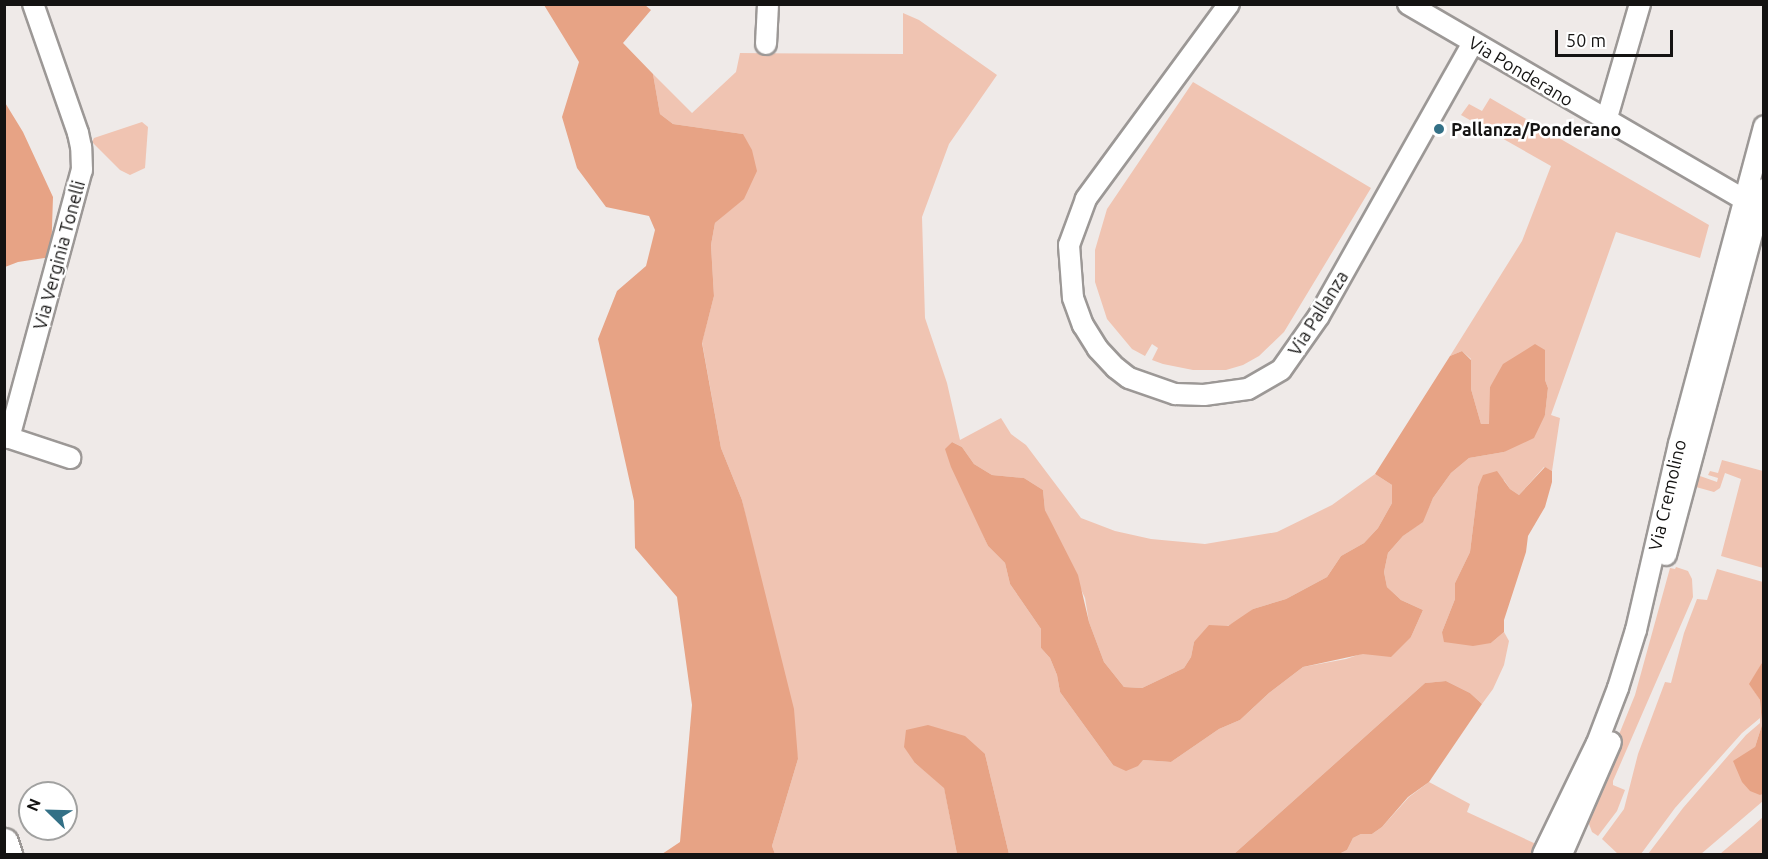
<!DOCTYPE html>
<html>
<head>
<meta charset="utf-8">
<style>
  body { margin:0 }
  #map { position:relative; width:1768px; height:859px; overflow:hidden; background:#efeae8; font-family:Ubuntu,sans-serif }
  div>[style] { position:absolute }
  .green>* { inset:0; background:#f0c4b2 }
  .forest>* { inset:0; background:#e7a385 }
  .roads { filter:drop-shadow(2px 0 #9c9896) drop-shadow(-2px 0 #9c9896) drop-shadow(0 2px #9c9896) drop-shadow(0 -2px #9c9896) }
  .street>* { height:20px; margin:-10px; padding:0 10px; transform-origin:10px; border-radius:10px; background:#fff }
  .secondary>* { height:27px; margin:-13.5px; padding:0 13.5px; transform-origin:13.5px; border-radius:13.5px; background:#fff }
  .dots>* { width:16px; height:16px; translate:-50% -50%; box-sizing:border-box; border:3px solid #fff; border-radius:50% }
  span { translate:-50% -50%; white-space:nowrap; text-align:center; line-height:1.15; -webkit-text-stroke:5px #fff; paint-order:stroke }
  .street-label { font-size:18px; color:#141312 }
  .poi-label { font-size:18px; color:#141312; font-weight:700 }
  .left { translate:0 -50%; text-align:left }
  .frame { position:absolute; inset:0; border:6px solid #141312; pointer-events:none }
  .north { position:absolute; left:18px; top:781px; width:60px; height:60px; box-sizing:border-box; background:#fff; border:2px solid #a1a1a0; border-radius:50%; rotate:293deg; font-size:16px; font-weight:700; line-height:24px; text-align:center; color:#141312 }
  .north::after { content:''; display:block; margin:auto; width:21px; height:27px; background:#337086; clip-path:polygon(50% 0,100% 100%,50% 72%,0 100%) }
  .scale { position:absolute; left:1555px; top:30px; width:118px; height:27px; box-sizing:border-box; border:3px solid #141312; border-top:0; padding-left:8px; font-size:18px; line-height:21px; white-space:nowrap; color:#141312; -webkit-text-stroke:4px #fff; paint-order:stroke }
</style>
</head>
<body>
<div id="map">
  <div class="green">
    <i style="clip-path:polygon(903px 13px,919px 20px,997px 75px,949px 144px,922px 217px,925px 318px,947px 383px,960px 440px,1001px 418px,1011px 434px,1026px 445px,1081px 518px,1115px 531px,1151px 539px,1205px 544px,1277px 532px,1332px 505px,1375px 474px,1392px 485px,1392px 503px,1378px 528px,1364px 543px,1341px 556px,1327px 577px,1286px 599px,1253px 609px,1240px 620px,1194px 642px,1191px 657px,1184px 668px,1142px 688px,1124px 687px,1104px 662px,1089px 622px,1085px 598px,1045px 510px,1043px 490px,1024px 478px,992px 475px,974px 464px,962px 447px,952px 442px,946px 449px,988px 546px,1005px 563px,1010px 584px,1041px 629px,1041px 648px,1050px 658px,1057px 675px,1060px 692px,1113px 765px,1143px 760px,1171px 762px,1219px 729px,1240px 720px,1269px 693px,1303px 667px,1346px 659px,1411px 637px,1423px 610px,1401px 600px,1387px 587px,1384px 572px,1388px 553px,1403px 536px,1422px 522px,1433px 498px,1451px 473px,1469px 458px,1504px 452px,1545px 415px,1548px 388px,1545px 380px,1545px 350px,1490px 387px,1490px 424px,1481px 424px,1471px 389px,1471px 359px,1462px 351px,1450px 356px,1522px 241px,1551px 166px,1461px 115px,1469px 104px,1482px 111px,1490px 98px,1709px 225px,1700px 258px,1616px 232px,1551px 415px,1560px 418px,1552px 471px,1544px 467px,1519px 495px,1510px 489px,1504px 480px,1478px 487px,1470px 552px,1455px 583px,1455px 599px,1442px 632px,1491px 643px,1504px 632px,1509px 641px,1504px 665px,1493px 689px,1482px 704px,1470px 693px,1446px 681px,1425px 683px,1234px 854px,1009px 854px,985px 754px,915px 763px,944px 787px,957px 854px,775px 854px,772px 846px,798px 759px,742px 500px,721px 448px,702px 342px,714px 296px,711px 245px,715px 223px,743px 199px,743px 134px,673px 124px,660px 114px,653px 74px,692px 113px,736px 72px,740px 53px,903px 54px)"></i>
    <i style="clip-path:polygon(1193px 82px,1371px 188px,1284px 332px,1259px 356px,1243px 365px,1226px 370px,1193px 370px,1163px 364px,1152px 360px,1158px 348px,1152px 344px,1145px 356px,1132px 349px,1107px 319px,1095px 282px,1095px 250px,1107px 209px)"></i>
    <i style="clip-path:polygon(142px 122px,148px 127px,145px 168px,130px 175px,120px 170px,92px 142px,94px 138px)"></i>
    <i style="clip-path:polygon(1722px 460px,1763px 471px,1763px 568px,1721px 556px,1741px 479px,1725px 473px,1720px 488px,1714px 492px,1696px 487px,1700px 476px,1717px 482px,1718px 478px,1708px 475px,1710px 471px,1718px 473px)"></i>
    <i style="clip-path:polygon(1676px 567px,1688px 571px,1692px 579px,1693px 597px,1613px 781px,1613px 785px,1625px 790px,1617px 811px,1598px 836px,1592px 832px,1586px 816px,1635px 695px,1670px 568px,1675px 569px)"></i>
    <i style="clip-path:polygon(1717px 569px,1763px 582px,1763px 661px,1750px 684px,1760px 700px,1762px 725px,1755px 747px,1760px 795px,1763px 794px,1763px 801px,1701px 854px,1648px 854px,1683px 808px,1746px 735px,1760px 723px,1760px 718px,1742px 733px,1675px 808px,1641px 854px,1618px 854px,1602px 839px,1624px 809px,1638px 754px,1665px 682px,1671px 683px,1684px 633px,1697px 599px,1707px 600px)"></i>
    <i style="clip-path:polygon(1429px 782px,1470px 804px,1467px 812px,1536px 844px,1532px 854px,1339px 854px,1347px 850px,1353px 838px,1361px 834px,1372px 834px,1382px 827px,1409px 797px)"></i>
    <i style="clip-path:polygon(1763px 817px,1763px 854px,1720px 854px,1753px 826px)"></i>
  </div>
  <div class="forest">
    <i style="clip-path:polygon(544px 5px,645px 5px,651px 10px,623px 43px,653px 74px,660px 114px,673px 124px,743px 134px,752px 150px,757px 171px,744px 199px,715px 223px,711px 245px,714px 296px,702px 343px,721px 448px,742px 500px,794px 709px,798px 759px,772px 846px,775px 854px,662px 854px,680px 842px,692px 705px,677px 597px,635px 548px,634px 501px,598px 339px,617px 291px,646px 266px,655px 230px,649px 216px,606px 207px,577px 168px,562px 117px,579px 62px)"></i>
    <i style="clip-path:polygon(4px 101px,23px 132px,53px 197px,51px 257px,18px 262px,5px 267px)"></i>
    <i style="clip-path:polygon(1535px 344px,1545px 350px,1545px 380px,1548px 388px,1545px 415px,1534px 438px,1504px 452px,1469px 458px,1451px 473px,1433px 498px,1423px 522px,1403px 536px,1388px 553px,1384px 572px,1387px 587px,1401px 600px,1423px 610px,1411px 637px,1391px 657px,1363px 654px,1303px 667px,1269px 693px,1240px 720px,1219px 729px,1171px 762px,1143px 760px,1138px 766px,1126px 771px,1113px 765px,1060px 692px,1057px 675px,1050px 658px,1041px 648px,1041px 629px,1010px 584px,1005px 563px,988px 546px,951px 467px,945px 449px,952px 442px,962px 447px,974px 464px,992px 475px,1024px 478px,1043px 490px,1045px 510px,1078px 575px,1089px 622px,1104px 662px,1124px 687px,1142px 688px,1184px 668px,1191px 657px,1194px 642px,1209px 625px,1228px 626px,1253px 609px,1286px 599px,1327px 577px,1341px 556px,1364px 543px,1378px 528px,1392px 503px,1392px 485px,1375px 474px,1450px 356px,1462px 351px,1471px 360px,1471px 389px,1481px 424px,1489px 424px,1490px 387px,1503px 364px)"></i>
    <i style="clip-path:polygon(1545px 467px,1552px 471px,1552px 482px,1545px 507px,1528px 536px,1526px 552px,1504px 620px,1504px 632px,1491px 643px,1473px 646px,1444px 642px,1442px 632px,1455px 599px,1455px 583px,1470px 552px,1478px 487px,1483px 475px,1497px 471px,1510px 489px,1519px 495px)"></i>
    <i style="clip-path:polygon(1763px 661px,1764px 794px,1760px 795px,1750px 791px,1742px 782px,1733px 761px,1755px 747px,1762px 725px,1760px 700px,1749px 684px)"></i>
    <i style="clip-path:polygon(1446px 681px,1470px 693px,1482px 704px,1429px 782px,1408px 797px,1382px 827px,1372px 834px,1361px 834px,1353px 838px,1347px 850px,1339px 854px,1234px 854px,1425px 683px)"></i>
    <i style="clip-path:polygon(928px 725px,965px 736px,985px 754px,1009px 854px,957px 854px,944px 788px,915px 763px,904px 747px,906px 730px)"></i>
  </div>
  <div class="roads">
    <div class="street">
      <i style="left:1229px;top:4px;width:242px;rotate:126.3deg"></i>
      <i style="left:1086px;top:199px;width:49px;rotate:110.3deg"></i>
      <i style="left:1069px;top:245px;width:53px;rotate:85.7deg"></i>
      <i style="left:1073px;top:298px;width:29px;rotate:70deg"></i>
      <i style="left:1083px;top:325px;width:28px;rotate:58deg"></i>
      <i style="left:1098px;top:349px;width:26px;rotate:47deg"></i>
      <i style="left:1116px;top:368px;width:16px;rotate:38deg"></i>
      <i style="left:1129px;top:378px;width:49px;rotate:19.2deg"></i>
      <i style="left:1175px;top:394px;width:29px;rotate:2deg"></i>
      <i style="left:1204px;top:395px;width:44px;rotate:-7.8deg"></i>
      <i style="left:1248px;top:389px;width:38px;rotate:-30deg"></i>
      <i style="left:1281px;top:370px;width:66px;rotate:-54.9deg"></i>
      <i style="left:1319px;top:316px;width:313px;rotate:-60.6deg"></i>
      <i style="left:1408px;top:4px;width:400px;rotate:30.2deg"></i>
      <i style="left:766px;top:44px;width:40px;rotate:-87.1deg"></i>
      <i style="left:1606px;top:121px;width:122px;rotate:-73.8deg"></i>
      <i style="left:4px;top:436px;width:70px;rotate:18.4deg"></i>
      <i style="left:9px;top:438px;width:278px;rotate:-74.8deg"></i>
      <i style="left:82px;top:170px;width:23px;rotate:-92deg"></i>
      <i style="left:81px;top:147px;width:14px;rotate:-102deg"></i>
      <i style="left:78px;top:133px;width:137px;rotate:-109.2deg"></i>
      <i style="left:1666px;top:555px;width:379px;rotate:-75deg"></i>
      <i style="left:1543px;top:854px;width:123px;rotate:-64.1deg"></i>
      <i style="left:1597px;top:743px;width:59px;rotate:-69.1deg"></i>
      <i style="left:1618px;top:688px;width:61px;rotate:-72.8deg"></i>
      <i style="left:1636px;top:630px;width:191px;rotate:-77deg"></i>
      <i style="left:1679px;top:444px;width:329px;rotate:-75deg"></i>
      <i style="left:1562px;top:854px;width:122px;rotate:-66.4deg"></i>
    </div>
    <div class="secondary">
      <i style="left:4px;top:842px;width:13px;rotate:72deg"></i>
    </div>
  </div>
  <div class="dots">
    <i style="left:1439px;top:129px;background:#337086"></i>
  </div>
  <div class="street-label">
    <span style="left:1521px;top:71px;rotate:31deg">Via Ponderano</span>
    <span style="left:59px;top:255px;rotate:-75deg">Via Verginia Tonelli</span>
    <span style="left:1318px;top:313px;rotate:-58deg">Via Pallanza</span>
    <span style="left:1667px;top:495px;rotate:-77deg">Via Cremolino</span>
  </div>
  <div class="poi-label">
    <span class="left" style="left:1451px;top:129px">Pallanza/Ponderano</span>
  </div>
  <div class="frame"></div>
  <div class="north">N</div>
  <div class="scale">50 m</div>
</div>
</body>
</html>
